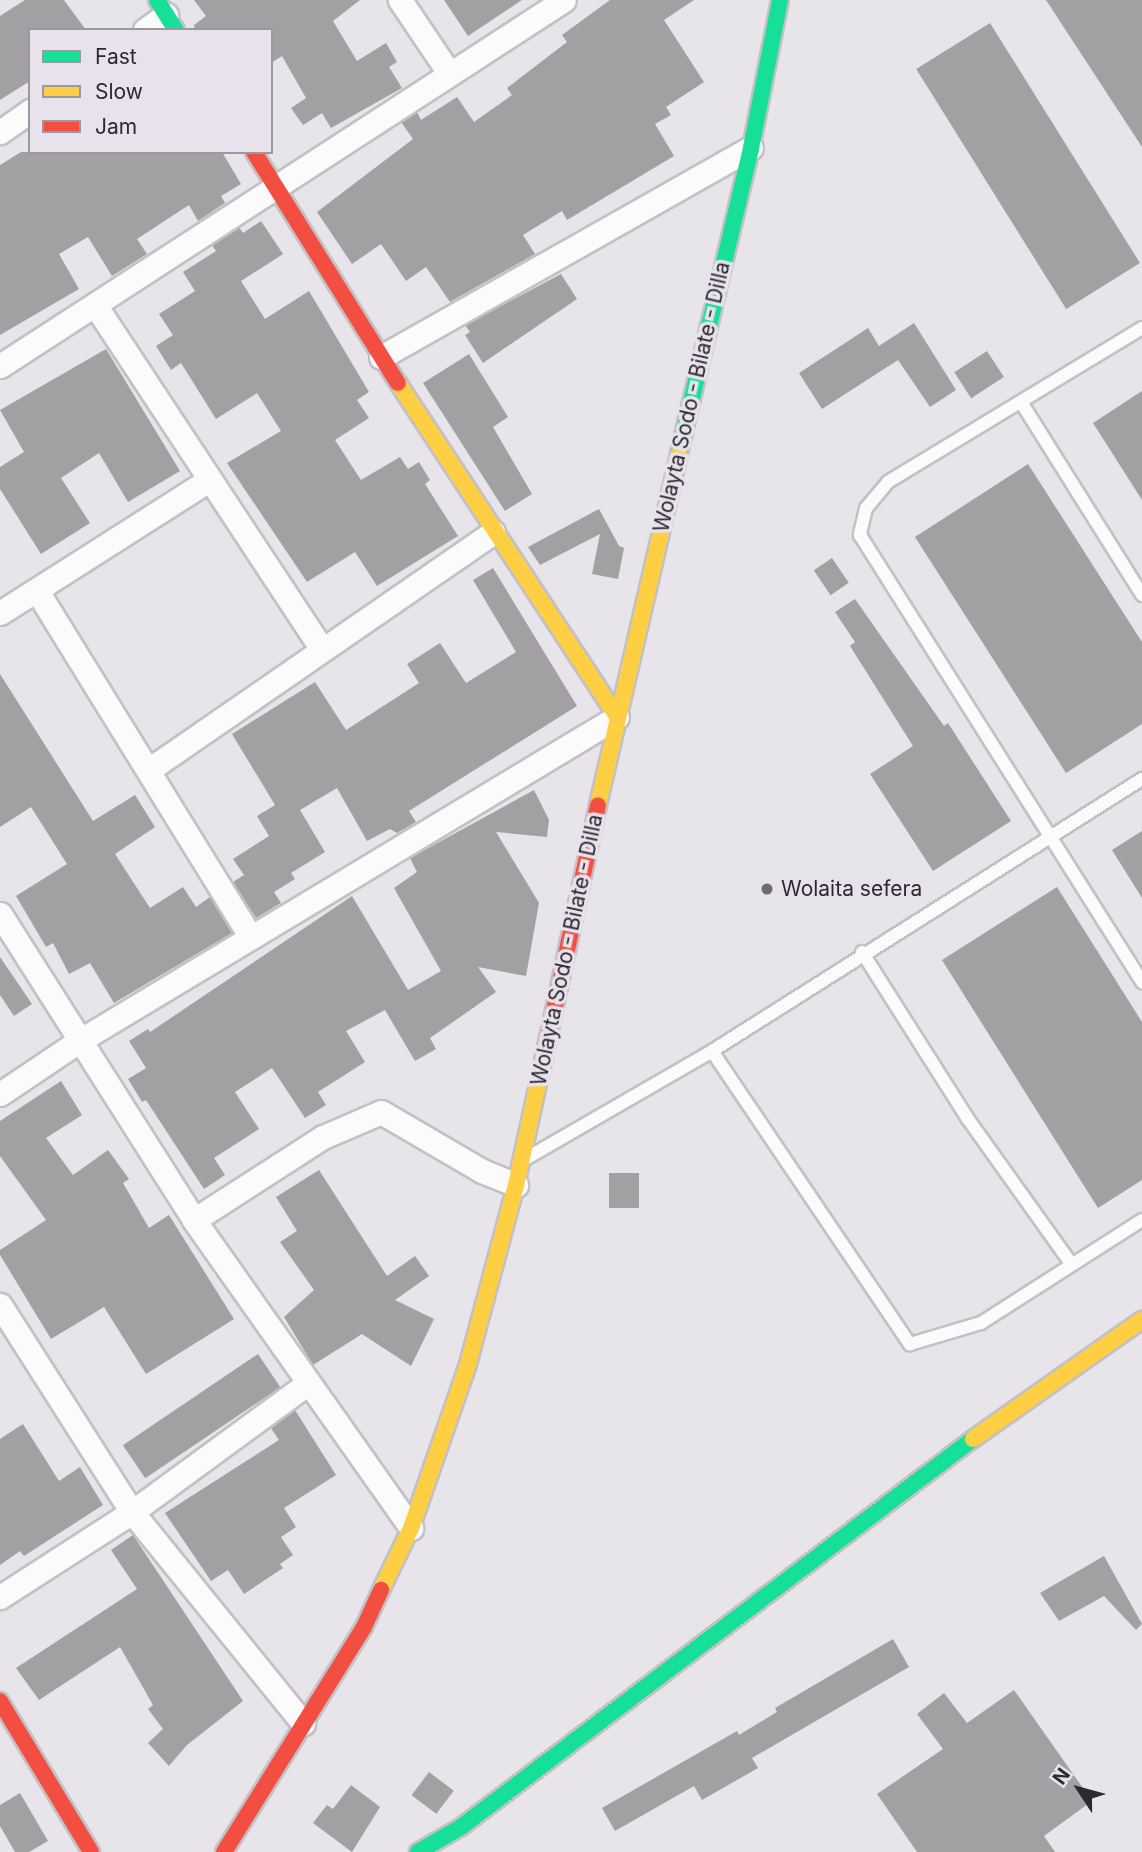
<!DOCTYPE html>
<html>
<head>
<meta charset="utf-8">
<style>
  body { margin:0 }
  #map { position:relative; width:1142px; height:1852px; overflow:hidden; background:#e7e4ea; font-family:Inter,sans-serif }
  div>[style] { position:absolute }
  .building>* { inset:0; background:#a3a0a4; transform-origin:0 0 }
  .roads { filter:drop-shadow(2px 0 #c3c1c5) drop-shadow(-2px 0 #c3c1c5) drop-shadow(0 2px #c3c1c5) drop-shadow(0 -2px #c3c1c5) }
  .lane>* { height:12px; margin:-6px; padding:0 6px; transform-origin:6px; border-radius:6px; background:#fbfbfc }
  .street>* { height:23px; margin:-11.5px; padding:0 11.5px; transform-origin:11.5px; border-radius:11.5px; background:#fbfbfc }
  .fast>* { height:16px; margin:-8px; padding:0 8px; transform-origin:8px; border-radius:8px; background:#16e098 }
  .slow>* { height:16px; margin:-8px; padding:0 8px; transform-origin:8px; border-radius:8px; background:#ffcf43 }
  .jam>* { height:16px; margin:-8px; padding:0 8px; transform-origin:8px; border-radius:8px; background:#f24e42 }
  .dots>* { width:19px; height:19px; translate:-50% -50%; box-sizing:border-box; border:4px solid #e7e2ec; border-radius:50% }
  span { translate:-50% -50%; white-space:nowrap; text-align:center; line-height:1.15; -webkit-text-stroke:7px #e7e2ec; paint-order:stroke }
  .street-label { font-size:21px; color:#2c2a2e }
  .poi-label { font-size:21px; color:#2c2a2e }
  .left { translate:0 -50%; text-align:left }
  .legend { position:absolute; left:28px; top:28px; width:245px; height:126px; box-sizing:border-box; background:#e7e2ec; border:2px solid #9c98a0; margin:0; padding:9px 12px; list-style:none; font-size:21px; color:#2c2a2e }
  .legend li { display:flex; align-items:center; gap:14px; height:35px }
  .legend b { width:35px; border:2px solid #9c98a0 }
  .north { position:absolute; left:1044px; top:1754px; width:70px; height:70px; -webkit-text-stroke:5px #e7e2ec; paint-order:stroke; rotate:306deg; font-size:19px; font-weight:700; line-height:28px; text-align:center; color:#2c2a2e }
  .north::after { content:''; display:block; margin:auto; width:24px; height:32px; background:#2c2a2e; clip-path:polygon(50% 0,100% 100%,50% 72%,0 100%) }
</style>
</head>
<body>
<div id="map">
  <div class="building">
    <i style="clip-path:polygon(25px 0,64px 0,86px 30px,30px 30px,30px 81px,0 100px,0 16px)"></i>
    <i style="clip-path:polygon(194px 0,360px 0,333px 21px,357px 61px,386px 43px,397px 62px,389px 67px,402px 88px,331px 128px,322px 113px,303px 125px,291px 108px,306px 98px,282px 56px,271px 63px,271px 30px,195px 30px,194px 25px,206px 16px)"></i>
    <i style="clip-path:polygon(444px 0,522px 0,468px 36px)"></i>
    <i style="clip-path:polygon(610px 0,694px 0,664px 20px,704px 82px,666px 107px,671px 115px,655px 124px,674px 156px,567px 220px,562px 211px,523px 235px,535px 254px,450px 302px,426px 267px,406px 281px,381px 244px,352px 264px,317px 212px,413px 139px,401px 122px,417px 112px,421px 120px,457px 97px,474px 122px,512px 95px,507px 88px,567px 42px,562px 35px)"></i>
    <i style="clip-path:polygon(1046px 0,1142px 0,1142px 147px)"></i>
    <i style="left:990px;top:23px;width:283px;height:87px;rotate:58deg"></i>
    <i style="clip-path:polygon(21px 152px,222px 152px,241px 184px,221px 196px,225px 203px,198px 221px,189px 205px,137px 239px,147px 254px,112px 276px,88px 237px,59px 254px,79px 289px,0 335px,0 165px)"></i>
    <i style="clip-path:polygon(261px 221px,283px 254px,241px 281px,265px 319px,309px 291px,369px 392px,357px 400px,369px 418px,335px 440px,361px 480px,400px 457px,408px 469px,419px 462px,430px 480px,425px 484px,458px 536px,377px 586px,355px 552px,307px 582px,227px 463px,281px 431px,257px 393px,216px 419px,181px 363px,171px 370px,156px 346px,173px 335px,159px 314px,195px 291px,183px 272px,216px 251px,212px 245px,239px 227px,243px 233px)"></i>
    <i style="clip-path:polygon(561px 274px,577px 299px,483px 363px,465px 335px,470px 332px,465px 325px)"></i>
    <i style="clip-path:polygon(914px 323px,956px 390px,930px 407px,898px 360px,822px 409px,799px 373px,868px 328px,879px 346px)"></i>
    <i style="clip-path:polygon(106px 349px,180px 471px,128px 502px,99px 453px,61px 478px,90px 523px,41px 554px,0 489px,0 467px,24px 452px,0 410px)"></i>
    <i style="left:987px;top:351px;width:31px;height:39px;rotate:57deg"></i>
    <i style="clip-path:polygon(469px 354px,508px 417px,493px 427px,532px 494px,505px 511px,423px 383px)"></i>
    <i style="clip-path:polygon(1142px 391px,1142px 500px,1093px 423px)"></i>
    <i style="clip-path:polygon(1028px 464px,1142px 642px,1142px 724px,1066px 773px,915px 537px)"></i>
    <i style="clip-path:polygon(599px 509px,619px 546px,624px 548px,618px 579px,592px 574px,600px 534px,540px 565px,528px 547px)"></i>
    <i style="left:832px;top:558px;width:30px;height:22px;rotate:56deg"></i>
    <i style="clip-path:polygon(493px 568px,577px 706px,409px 811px,416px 822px,397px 833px,390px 829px,367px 841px,337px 788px,300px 810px,325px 852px,291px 873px,295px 879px,274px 892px,281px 903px,256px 918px,233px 882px,244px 875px,233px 859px,269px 836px,257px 816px,275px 805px,232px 734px,315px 682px,346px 730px,419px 683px,407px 664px,440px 643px,466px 683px,516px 652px,473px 580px)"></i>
    <i style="clip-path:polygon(855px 599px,944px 726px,948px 723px,1011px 821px,933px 871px,870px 774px,913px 746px,850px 646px,855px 642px,835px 612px)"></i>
    <i style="clip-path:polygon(0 674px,93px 821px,135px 795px,155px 827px,115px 854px,150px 908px,183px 887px,196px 907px,210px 897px,232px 933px,114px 1003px,90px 963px,69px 974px,53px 943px,46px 947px,16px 896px,67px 864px,31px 807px,0 827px)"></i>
    <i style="clip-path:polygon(534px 790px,549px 820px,547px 837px,496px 832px,539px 903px,526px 976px,478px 967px,496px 992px,430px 1038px,436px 1049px,415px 1061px,385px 1010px,346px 1031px,365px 1062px,318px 1092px,326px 1105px,305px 1118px,272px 1068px,235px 1092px,259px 1129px,214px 1158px,225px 1175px,204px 1189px,146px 1100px,142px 1102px,128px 1079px,146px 1068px,129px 1041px,148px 1029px,150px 1032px,352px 896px,408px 990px,441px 971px,394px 888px,417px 872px,410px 858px)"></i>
    <i style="clip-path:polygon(1142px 831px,1142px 898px,1112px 850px)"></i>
    <i style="clip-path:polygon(1057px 887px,1142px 1022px,1142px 1180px,1098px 1208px,942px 960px)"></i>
    <i style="clip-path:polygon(0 957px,32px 1004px,14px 1016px,0 995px)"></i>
    <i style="clip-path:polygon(61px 1081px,82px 1115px,46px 1138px,73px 1175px,108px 1150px,129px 1179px,123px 1183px,149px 1228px,169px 1215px,234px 1319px,146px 1374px,104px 1307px,51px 1339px,0 1255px,0 1250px,46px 1220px,0 1156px,0 1121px)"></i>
    <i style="clip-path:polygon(319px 1170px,387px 1276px,415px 1256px,429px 1276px,395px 1300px,434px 1319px,411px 1366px,362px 1334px,313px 1365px,284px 1317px,314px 1290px,280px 1242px,297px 1231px,276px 1197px)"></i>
    <i style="left:609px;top:1173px;width:30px;height:35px"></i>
    <i style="left:258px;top:1354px;width:40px;height:163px;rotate:56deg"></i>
    <i style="clip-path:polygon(295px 1410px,336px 1475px,284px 1508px,296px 1527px,281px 1537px,293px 1555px,280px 1564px,283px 1568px,244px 1594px,228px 1570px,211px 1581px,165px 1513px,279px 1440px,271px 1428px)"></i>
    <i style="clip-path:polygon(23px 1424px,59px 1481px,80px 1467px,103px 1505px,24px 1556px,20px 1551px,0 1565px,0 1439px)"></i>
    <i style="clip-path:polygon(133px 1535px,243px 1701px,187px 1745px,169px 1766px,148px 1743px,163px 1729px,148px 1709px,153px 1705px,120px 1647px,39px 1700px,16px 1668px,137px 1589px,111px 1550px)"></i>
    <i style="clip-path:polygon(1104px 1556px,1142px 1624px,1136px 1630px,1104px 1596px,1059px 1621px,1040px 1593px)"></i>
    <i style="clip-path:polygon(893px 1639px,909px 1667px,752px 1758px,758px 1768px,702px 1800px,694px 1786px,615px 1831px,602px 1808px,737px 1731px,739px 1735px,777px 1712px,775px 1708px)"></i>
    <i style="clip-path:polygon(1014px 1690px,1092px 1801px,1044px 1836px,1055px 1852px,917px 1852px,877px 1794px,943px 1749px,917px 1714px,944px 1693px,967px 1723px)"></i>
    <i style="left:429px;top:1772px;width:31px;height:29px;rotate:37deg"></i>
    <i style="clip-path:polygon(351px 1785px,380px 1807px,352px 1852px,313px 1823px,327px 1805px,333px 1809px)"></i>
    <i style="clip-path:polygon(20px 1793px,48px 1841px,29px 1852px,15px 1852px,0 1826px,0 1805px)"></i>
  </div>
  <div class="roads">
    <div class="lane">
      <i style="left:1142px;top:328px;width:297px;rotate:148.8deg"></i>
      <i style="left:888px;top:482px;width:34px;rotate:130deg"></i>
      <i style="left:866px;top:508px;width:28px;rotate:103deg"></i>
      <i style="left:860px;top:535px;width:529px;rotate:57.75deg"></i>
      <i style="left:1021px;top:402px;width:228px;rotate:57.9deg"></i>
      <i style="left:862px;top:952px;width:198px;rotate:57.6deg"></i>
      <i style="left:968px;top:1119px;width:176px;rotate:54.5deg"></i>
      <i style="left:712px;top:1051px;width:354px;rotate:56deg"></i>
      <i style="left:910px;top:1344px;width:74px;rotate:-16.5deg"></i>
      <i style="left:981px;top:1323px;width:191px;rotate:-32.6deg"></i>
      <i style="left:527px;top:1158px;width:214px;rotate:-30deg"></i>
      <i style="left:712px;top:1051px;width:509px;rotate:-32.32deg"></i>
    </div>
    <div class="street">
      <i style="left:400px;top:0;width:88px;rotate:56.1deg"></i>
      <i style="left:145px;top:30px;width:26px;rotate:-36deg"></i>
      <i style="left:0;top:132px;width:37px;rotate:-35deg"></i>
      <i style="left:95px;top:305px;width:412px;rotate:56.6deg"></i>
      <i style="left:381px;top:357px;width:425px;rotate:-29.5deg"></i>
      <i style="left:0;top:366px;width:672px;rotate:-32.98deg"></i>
      <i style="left:37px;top:591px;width:407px;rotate:58.3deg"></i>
      <i style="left:0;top:613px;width:248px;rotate:-32.5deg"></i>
      <i style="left:150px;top:769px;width:417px;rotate:-34.6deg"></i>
      <i style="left:0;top:914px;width:362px;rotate:57.6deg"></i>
      <i style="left:194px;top:1220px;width:377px;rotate:54.8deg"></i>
      <i style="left:0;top:1094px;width:95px;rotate:-33.9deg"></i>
      <i style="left:79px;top:1041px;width:628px;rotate:-31.06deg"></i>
      <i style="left:194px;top:1220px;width:153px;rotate:-32.8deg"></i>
      <i style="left:323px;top:1137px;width:63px;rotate:-23.3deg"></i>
      <i style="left:381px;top:1112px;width:117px;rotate:30.3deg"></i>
      <i style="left:482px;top:1171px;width:37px;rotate:22deg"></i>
      <i style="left:0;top:1305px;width:246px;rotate:57.5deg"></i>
      <i style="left:132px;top:1512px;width:272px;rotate:51deg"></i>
      <i style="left:0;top:1597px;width:157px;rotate:-32.8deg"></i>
      <i style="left:132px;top:1512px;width:217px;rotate:-36.2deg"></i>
    </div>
    <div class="fast">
      <i style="left:157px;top:0;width:36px;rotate:58deg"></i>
      <i style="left:679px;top:453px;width:313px;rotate:-76.7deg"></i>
      <i style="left:751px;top:148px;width:151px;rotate:-78.9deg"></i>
      <i style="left:418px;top:1852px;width:50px;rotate:-30.2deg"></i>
      <i style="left:461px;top:1827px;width:642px;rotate:-37.16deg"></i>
    </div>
    <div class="slow">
      <i style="left:398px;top:383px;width:399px;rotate:56.7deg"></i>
      <i style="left:598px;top:805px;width:361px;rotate:-77deg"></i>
      <i style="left:973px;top:1439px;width:207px;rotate:-35.2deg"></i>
      <i style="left:381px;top:1590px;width:69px;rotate:-64.2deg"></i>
      <i style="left:411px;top:1528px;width:174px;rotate:-70.8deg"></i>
      <i style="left:468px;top:1364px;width:185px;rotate:-75deg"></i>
      <i style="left:516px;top:1185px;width:145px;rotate:-77.7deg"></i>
    </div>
    <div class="jam">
      <i style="left:254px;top:152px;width:272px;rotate:58.1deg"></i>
      <i style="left:547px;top:1043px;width:243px;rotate:-77.9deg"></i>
      <i style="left:0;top:1701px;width:176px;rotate:58.9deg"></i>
      <i style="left:224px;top:1852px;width:265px;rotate:-58.1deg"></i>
      <i style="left:364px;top:1627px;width:41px;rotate:-65.3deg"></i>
    </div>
  </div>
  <div class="dots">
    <i style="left:767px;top:889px;background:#6d6b70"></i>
  </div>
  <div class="street-label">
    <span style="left:692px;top:397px;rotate:-77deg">Wolayta Sodo - Bilate - Dilla</span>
    <span style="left:567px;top:950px;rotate:-78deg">Wolayta Sodo - Bilate - Dilla</span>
  </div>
  <div class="poi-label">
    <span class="left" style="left:781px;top:889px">Wolaita sefera</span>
  </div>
  <ul class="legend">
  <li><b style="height:9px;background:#16e098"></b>Fast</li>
  <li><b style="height:9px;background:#ffcf43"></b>Slow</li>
  <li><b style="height:9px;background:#f24e42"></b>Jam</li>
  </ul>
  <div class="north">N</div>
</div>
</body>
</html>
